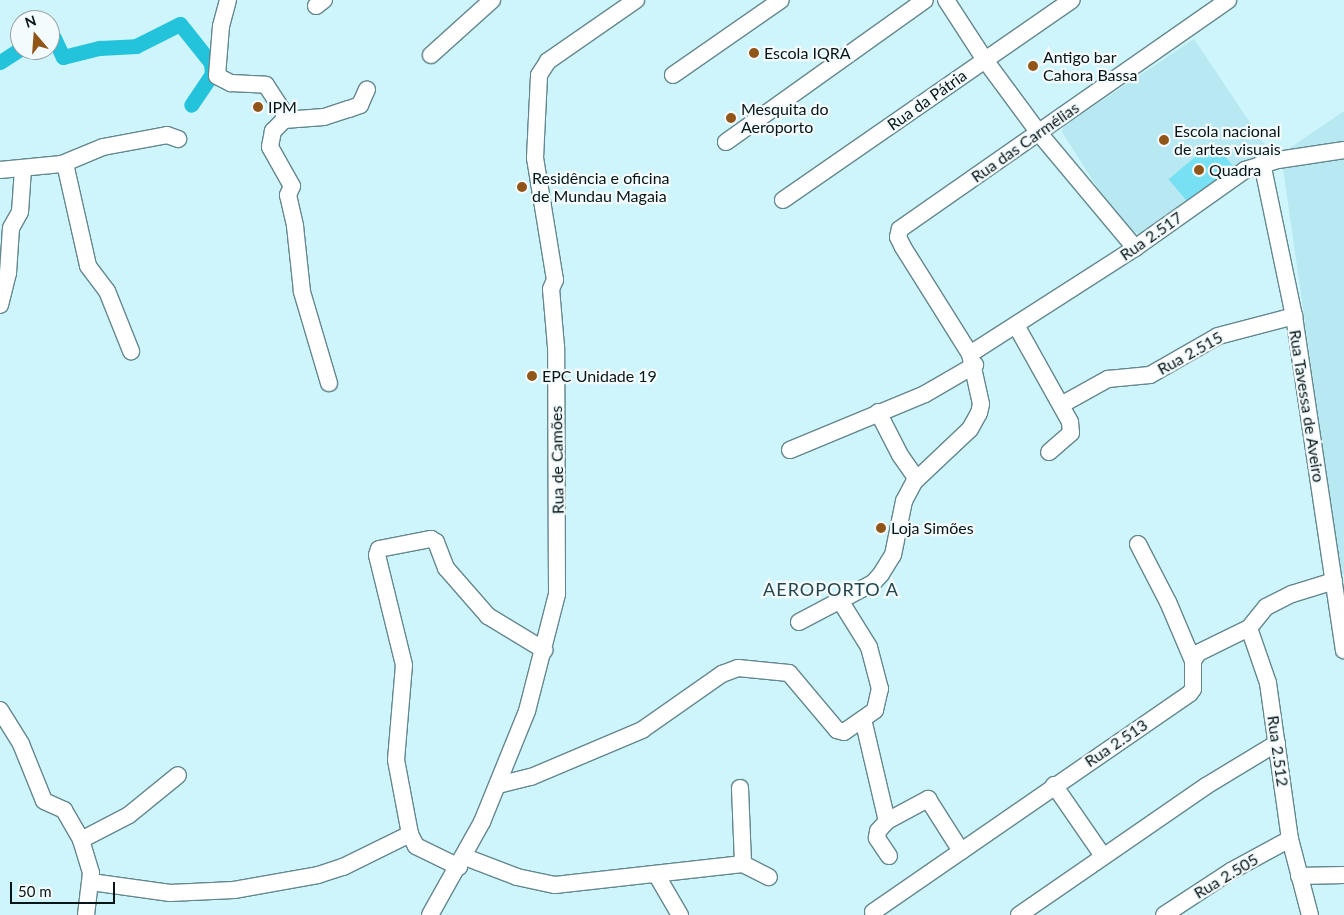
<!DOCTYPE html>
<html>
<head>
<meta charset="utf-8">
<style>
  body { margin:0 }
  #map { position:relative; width:1344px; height:915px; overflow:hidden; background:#cff5fc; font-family:Lato,sans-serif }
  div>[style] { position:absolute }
  .built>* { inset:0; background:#b8e8f1 }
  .green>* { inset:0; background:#77e0f3; transform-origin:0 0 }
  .canal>* { height:15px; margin:-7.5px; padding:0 7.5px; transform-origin:7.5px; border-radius:7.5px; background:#23c3db }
  .roads { filter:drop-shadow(1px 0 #64878e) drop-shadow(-1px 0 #64878e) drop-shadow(0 1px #64878e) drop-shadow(0 -1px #64878e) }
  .minor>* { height:16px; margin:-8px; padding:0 8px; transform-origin:8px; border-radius:8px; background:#fff }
  .dots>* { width:14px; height:14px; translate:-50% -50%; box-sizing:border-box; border:2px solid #f4fbfd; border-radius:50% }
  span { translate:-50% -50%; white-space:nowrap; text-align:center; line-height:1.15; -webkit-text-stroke:4.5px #f4fbfd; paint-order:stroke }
  .poi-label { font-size:16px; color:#071518 }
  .left { translate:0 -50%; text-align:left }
  .street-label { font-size:16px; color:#071518 }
  .neighbourhood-label { font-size:18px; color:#23454b; letter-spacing:1px }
  .north { position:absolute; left:10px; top:10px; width:50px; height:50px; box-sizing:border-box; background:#f4fbfd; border:1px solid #959fa1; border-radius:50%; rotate:342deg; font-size:14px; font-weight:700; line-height:20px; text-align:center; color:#071518 }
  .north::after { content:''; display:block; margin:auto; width:18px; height:22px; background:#925518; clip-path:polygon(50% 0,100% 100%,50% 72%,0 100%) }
  .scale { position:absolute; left:10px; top:882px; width:105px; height:22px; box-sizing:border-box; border:2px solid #071518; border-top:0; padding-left:6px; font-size:15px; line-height:18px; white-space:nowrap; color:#071518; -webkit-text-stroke:4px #f4fbfd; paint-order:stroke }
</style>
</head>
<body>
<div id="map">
  <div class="built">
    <i style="clip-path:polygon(1194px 39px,1267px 148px,1159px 226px,1143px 233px,1127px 234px,1062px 132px,1064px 126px)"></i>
    <i style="clip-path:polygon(1344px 111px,1344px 575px,1341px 575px,1281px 154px)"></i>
  </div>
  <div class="green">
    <i style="left:1213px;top:142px;width:31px;height:58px;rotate:50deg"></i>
  </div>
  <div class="canal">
    <i style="left:50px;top:37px;width:4px;rotate:14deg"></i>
    <i style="left:54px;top:38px;width:21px;rotate:65deg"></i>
    <i style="left:63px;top:57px;width:38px;rotate:-14deg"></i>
    <i style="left:100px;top:48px;width:36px;rotate:-3deg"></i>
    <i style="left:136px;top:46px;width:49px;rotate:-26.6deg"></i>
    <i style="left:180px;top:24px;width:50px;rotate:51.5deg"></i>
    <i style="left:211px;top:63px;width:11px;rotate:85deg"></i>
    <i style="left:212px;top:74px;width:37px;rotate:124deg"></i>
    <i style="left:0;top:62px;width:24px;rotate:-33deg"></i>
  </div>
  <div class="roads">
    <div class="minor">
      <i style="left:228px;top:0;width:27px;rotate:105deg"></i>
      <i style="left:221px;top:26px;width:50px;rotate:94.6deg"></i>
      <i style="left:217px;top:76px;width:16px;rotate:27deg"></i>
      <i style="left:231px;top:83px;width:35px;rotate:3deg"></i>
      <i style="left:266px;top:85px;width:33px;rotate:57deg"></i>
      <i style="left:284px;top:113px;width:7px;rotate:90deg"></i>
      <i style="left:284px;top:120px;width:16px;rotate:135deg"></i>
      <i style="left:273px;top:131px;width:16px;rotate:101deg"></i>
      <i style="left:270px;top:147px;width:45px;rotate:60.6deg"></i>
      <i style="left:292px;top:186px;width:10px;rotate:114deg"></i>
      <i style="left:288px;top:195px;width:32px;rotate:77deg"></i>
      <i style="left:295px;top:226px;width:66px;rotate:83.9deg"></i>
      <i style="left:302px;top:292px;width:95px;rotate:73.5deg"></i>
      <i style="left:946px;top:0;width:72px;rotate:57deg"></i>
      <i style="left:985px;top:60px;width:91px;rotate:53.5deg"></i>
      <i style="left:1039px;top:133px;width:150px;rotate:50.1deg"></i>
      <i style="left:316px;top:6px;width:10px;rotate:-37deg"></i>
      <i style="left:431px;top:55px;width:82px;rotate:-42deg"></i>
      <i style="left:673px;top:75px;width:131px;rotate:-34.8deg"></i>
      <i style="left:284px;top:120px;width:40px;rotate:-4.3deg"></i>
      <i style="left:324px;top:117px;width:26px;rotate:-18deg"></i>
      <i style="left:349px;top:109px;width:12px;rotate:-20deg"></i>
      <i style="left:360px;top:105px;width:17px;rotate:-66deg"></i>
      <i style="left:726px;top:142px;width:244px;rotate:-35.5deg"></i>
      <i style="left:1262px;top:163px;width:156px;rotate:78.2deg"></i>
      <i style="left:1294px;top:316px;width:338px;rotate:81.5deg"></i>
      <i style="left:62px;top:164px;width:6px;rotate:45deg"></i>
      <i style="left:66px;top:168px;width:100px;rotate:77.3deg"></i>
      <i style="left:88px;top:266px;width:31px;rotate:53deg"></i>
      <i style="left:107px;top:291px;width:65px;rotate:68.2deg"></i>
      <i style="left:0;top:170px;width:62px;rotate:-5.5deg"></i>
      <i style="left:62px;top:164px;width:44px;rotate:-22.5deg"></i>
      <i style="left:103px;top:147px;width:65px;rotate:-10.6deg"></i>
      <i style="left:167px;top:135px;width:12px;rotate:20deg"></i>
      <i style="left:783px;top:200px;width:351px;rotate:-34.7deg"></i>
      <i style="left:0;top:305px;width:33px;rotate:-76deg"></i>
      <i style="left:8px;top:273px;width:45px;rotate:-86.2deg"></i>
      <i style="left:11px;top:228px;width:18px;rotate:-61deg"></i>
      <i style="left:20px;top:212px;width:43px;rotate:-86deg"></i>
      <i style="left:1017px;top:327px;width:109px;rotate:60.8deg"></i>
      <i style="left:1070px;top:422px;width:11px;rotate:85deg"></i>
      <i style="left:1071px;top:433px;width:29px;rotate:139deg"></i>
      <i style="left:970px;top:354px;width:196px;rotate:-32.7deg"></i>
      <i style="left:1135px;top:248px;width:135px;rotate:-35.3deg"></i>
      <i style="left:1245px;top:170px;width:34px;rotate:-17deg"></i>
      <i style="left:1278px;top:160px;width:67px;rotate:-8.6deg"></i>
      <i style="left:1061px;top:405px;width:54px;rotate:-29deg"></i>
      <i style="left:1108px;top:379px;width:42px;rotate:-5.4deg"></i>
      <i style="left:1150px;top:375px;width:78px;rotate:-29.8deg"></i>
      <i style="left:1218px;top:336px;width:79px;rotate:-14.7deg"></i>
      <i style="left:878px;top:412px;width:48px;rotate:62.9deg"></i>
      <i style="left:900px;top:455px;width:29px;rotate:55deg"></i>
      <i style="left:790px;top:450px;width:146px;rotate:-22.5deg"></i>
      <i style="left:925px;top:394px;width:58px;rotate:-30.1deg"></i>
      <i style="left:1138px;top:544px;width:65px;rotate:62.7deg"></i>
      <i style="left:1168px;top:602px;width:64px;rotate:67deg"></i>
      <i style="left:799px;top:622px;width:84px;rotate:-27.8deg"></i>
      <i style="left:873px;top:583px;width:12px;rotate:-48deg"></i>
      <i style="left:881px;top:574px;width:22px;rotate:-58deg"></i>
      <i style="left:893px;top:555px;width:55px;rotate:-78.5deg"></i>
      <i style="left:904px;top:501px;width:21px;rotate:-62deg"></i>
      <i style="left:914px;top:482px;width:77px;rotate:-43.4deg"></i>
      <i style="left:970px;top:429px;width:18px;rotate:-61deg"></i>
      <i style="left:979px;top:413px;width:9px;rotate:-77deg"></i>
      <i style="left:981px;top:404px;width:51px;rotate:-102.4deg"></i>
      <i style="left:970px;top:354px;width:126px;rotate:-122.1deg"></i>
      <i style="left:903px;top:247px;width:11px;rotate:-117deg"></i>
      <i style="left:898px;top:237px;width:8px;rotate:-76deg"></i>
      <i style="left:900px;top:229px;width:400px;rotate:-34.9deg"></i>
      <i style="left:1249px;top:628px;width:58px;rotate:70.9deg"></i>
      <i style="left:1268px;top:683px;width:158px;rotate:82deg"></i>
      <i style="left:1290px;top:839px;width:79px;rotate:75.3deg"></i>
      <i style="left:1249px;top:628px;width:27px;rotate:-51deg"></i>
      <i style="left:1266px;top:607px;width:29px;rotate:-27deg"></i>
      <i style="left:1292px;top:594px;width:44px;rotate:-17.2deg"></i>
      <i style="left:0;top:710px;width:40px;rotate:58deg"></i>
      <i style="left:21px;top:744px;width:61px;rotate:68deg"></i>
      <i style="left:44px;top:801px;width:22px;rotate:24deg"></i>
      <i style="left:64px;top:810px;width:34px;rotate:60deg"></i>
      <i style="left:81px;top:840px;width:34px;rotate:73deg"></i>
      <i style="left:91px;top:873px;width:42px;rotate:96.8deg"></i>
      <i style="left:863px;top:719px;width:105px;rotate:76.8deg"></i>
      <i style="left:498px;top:785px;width:34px;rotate:-14deg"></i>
      <i style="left:531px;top:777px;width:121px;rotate:-22.9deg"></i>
      <i style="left:642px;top:730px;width:98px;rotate:-35deg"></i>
      <i style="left:722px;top:674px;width:17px;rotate:-21deg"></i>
      <i style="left:738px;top:668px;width:51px;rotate:5.6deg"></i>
      <i style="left:789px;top:673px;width:75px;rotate:49.9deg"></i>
      <i style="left:837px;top:730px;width:7px;rotate:16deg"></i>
      <i style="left:844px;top:732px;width:38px;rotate:-35deg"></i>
      <i style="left:875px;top:710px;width:22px;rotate:-77deg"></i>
      <i style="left:880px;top:689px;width:43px;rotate:-104.7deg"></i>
      <i style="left:869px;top:647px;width:53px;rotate:-121.9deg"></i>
      <i style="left:1054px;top:785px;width:86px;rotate:55.4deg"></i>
      <i style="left:740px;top:788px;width:76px;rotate:87.7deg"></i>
      <i style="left:81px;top:840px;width:54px;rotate:-27.5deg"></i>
      <i style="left:129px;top:815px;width:63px;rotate:-39.2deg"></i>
      <i style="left:889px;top:856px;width:22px;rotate:-124deg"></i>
      <i style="left:877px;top:838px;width:7px;rotate:-82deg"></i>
      <i style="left:878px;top:831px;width:13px;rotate:-48deg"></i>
      <i style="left:887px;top:821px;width:47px;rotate:-28.2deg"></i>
      <i style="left:928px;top:799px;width:62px;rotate:57.6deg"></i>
      <i style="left:465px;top:857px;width:56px;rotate:21deg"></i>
      <i style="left:517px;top:877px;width:39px;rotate:12deg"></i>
      <i style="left:555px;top:885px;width:189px;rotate:-6.4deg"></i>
      <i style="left:743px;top:864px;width:29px;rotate:27deg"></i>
      <i style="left:459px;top:867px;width:48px;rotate:-154deg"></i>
      <i style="left:416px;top:846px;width:13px;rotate:-117deg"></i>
      <i style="left:410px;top:834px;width:75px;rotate:-100.7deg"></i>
      <i style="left:396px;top:760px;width:95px;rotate:-85.2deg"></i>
      <i style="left:404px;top:665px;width:113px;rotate:-103.8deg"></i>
      <i style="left:377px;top:555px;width:6px;rotate:-72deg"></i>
      <i style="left:379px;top:549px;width:53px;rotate:-10.9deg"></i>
      <i style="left:431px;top:539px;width:6px;rotate:31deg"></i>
      <i style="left:436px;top:542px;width:28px;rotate:69deg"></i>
      <i style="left:446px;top:568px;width:64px;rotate:48.8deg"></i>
      <i style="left:488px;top:616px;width:66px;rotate:31.3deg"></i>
      <i style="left:656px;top:874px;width:48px;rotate:59.7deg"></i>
      <i style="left:1299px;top:876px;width:45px;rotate:-1.3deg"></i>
      <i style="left:91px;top:882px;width:80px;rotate:7.9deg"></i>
      <i style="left:170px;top:893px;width:64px;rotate:-2.7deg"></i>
      <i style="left:234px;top:890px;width:85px;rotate:-10.1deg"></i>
      <i style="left:318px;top:875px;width:26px;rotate:-18deg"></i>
      <i style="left:343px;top:867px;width:75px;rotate:-26.2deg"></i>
      <i style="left:873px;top:912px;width:385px;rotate:-34.6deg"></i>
      <i style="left:1190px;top:693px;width:5px;rotate:-53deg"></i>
      <i style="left:1193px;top:689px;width:28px;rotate:-90deg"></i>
      <i style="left:1193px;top:661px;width:9px;rotate:-58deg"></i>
      <i style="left:1198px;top:653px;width:57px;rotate:-26.1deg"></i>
      <i style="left:430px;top:915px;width:107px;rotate:-60.8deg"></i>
      <i style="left:482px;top:822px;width:120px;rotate:-67.9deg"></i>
      <i style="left:527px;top:711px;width:121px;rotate:-75.6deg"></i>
      <i style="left:557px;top:594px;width:247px;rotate:-90.2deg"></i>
      <i style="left:556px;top:347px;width:58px;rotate:-94.9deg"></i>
      <i style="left:551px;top:289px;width:10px;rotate:-66deg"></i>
      <i style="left:555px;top:280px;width:124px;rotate:-99.3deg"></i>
      <i style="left:535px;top:158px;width:83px;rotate:-87.2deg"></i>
      <i style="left:539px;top:75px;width:17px;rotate:-57deg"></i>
      <i style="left:548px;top:61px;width:107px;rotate:-34.7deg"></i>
      <i style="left:1019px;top:915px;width:227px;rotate:-34.6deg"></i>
      <i style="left:1206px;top:786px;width:83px;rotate:-31.2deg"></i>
      <i style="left:1164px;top:915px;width:80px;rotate:-33.3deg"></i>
      <i style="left:1231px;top:871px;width:67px;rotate:-28.5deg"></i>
    </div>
  </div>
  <div class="dots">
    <i style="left:754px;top:53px;background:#925518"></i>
    <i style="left:1033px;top:66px;background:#925518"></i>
    <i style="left:258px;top:107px;background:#925518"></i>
    <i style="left:731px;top:118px;background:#925518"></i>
    <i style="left:1164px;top:140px;background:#925518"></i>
    <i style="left:1199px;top:170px;background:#925518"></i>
    <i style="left:522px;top:187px;background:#925518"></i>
    <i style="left:532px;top:376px;background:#925518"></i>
    <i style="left:881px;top:528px;background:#925518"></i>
  </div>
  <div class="poi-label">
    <span class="left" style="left:764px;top:53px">Escola IQRA</span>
    <span class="left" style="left:1043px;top:66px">Antigo bar<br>Cahora Bassa</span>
    <span class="left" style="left:268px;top:107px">IPM</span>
    <span class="left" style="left:741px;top:118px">Mesquita do<br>Aeroporto</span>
    <span class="left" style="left:1174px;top:140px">Escola nacional<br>de artes visuais</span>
    <span class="left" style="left:1209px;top:170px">Quadra</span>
    <span class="left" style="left:532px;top:187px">Residência e oficina<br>de Mundau Magaia</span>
    <span class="left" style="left:542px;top:376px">EPC Unidade 19</span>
    <span class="left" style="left:891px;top:528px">Loja Simões</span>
  </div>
  <div class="street-label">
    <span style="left:927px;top:100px;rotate:-35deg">Rua da Pátria</span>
    <span style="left:1025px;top:142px;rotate:-35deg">Rua das Carmélias</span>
    <span style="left:1151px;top:236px;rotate:-35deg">Rua 2.517</span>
    <span style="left:1190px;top:353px;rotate:-29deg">Rua 2.515</span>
    <span style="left:1307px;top:406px;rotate:81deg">Rua Tavessa de Aveiro</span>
    <span style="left:557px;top:460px;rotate:-91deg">Rua de Camões</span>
    <span style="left:1116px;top:743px;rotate:-34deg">Rua 2.513</span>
    <span style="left:1278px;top:751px;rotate:82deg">Rua 2.512</span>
    <span style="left:1226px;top:876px;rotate:-31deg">Rua 2.505</span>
  </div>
  <div class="neighbourhood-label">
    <span style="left:831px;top:589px">AEROPORTO A</span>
  </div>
  <div class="north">N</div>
  <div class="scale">50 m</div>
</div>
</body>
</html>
